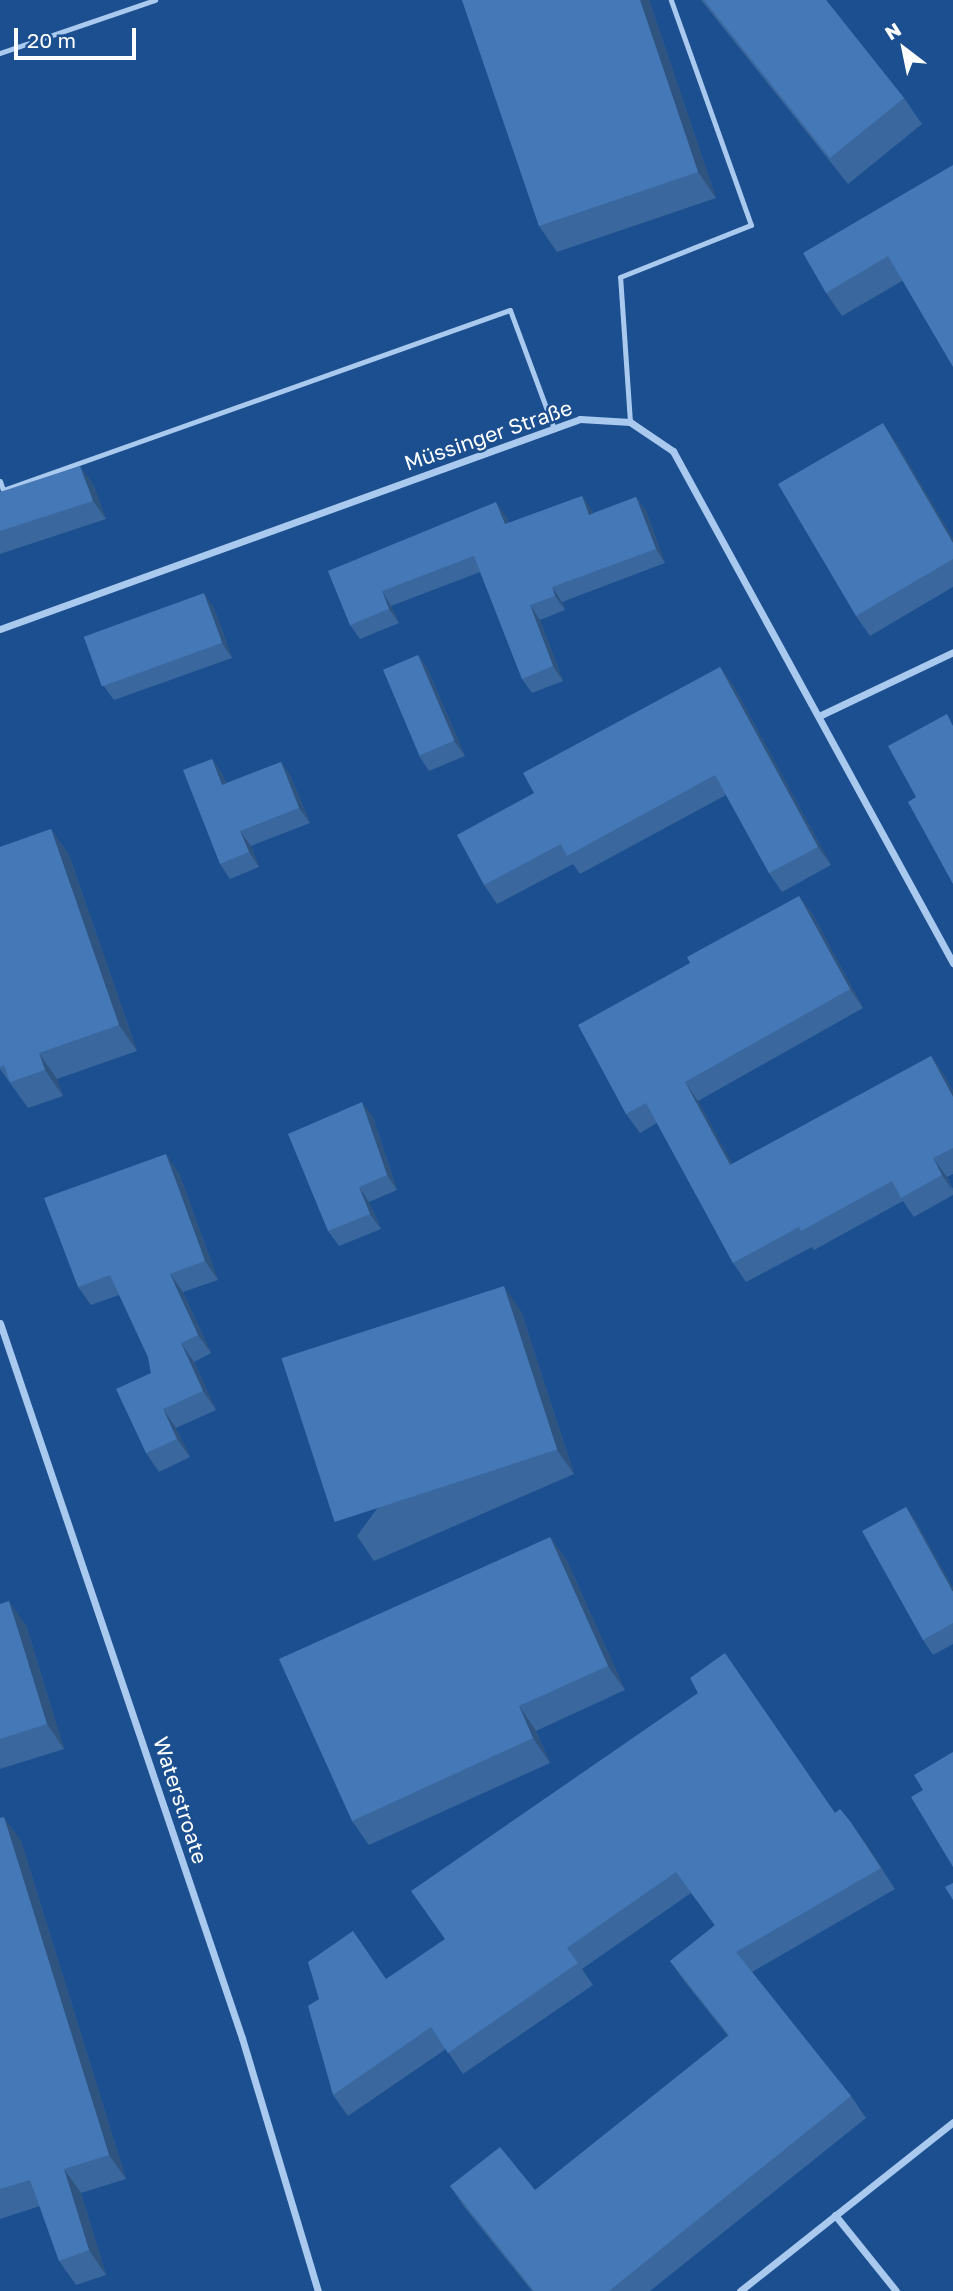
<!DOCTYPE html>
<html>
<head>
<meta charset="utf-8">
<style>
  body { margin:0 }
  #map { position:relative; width:953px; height:2291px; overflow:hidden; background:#1b4f8f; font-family:"Golos Text",sans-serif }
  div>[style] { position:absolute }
  .lane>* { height:5px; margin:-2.5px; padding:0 2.5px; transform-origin:2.5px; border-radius:2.5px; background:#a9c9ee }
  .street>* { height:7px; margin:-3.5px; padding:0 3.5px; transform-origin:3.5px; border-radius:3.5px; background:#a9c9ee }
  .wall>* { inset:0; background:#3a679d }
  .shaded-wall>* { inset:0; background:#305480 }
  .building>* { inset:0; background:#4478b7; transform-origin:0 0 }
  span { translate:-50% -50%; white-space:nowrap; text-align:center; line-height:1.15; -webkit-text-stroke:5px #1b4f8f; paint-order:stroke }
  .street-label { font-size:21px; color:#fff }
  .north { position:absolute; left:869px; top:14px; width:70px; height:70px; -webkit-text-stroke:5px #1b4f8f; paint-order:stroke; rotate:328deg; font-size:19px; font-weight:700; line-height:28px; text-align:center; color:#fff }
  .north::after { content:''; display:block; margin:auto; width:24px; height:32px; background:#fff; clip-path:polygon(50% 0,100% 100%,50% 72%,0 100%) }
  .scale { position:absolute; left:14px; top:28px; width:122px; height:32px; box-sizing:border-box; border:4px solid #fff; border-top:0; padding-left:9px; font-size:21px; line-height:24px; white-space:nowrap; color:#fff; -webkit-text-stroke:5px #1b4f8f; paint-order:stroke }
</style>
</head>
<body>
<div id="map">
  <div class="lane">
    <i style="left:0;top:53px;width:164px;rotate:-18.9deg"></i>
    <i style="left:630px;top:422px;width:145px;rotate:-93.9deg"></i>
    <i style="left:620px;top:277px;width:141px;rotate:-21.7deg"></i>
    <i style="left:751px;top:225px;width:239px;rotate:-109.6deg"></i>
    <i style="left:0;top:481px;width:9px;rotate:72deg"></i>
    <i style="left:3px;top:490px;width:538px;rotate:-19.55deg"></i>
    <i style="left:510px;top:310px;width:127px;rotate:69.7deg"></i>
  </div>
  <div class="street">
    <i style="left:0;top:629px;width:617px;rotate:-19.9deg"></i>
    <i style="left:580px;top:419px;width:50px;rotate:3.4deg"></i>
    <i style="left:630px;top:422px;width:52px;rotate:34deg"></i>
    <i style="left:673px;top:451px;width:584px;rotate:61.33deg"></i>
    <i style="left:819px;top:716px;width:148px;rotate:-25.5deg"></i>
    <i style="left:0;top:1323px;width:755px;rotate:71.3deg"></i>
    <i style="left:242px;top:2038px;width:264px;rotate:73.3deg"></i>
    <i style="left:835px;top:2215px;width:97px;rotate:51.2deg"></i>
    <i style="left:740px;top:2291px;width:272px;rotate:-38.4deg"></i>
  </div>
  <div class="wall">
    <i style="clip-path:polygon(462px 0,649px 0,716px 198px,557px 252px,539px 226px)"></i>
    <i style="clip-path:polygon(701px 0,826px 0,904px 98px,922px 124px,848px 184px)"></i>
    <i style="clip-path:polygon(953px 165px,902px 281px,842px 316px,826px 293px)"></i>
    <i style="clip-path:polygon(896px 442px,953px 539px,953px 587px,870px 636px,856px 616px)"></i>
    <i style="clip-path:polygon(93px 484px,106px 519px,0 554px,0 492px)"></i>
    <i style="clip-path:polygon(582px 496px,593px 513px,636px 497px,646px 511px,665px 563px,562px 602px,565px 610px,540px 620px,563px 681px,532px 693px,522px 679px,480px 572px,391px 606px,399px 623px,360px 639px,350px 625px,328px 571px,506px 516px,509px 523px)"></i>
    <i style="clip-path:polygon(214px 608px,232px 658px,114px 700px,103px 685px)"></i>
    <i style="clip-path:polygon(418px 655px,428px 670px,465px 756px,429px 771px,419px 756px)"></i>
    <i style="clip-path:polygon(720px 667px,733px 685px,831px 865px,782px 892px,769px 873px,726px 795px,580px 874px,573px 864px,497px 904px,484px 885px,534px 793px)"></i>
    <i style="clip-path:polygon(212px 759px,222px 774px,226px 783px,281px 762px,291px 777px,310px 823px,251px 846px,259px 867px,230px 879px,220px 864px)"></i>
    <i style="clip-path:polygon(51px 829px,69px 855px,137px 1051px,57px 1079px,63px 1096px,28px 1108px,0 1069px,0 847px)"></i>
    <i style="clip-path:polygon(799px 896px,813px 915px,863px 1008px,698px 1101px,732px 1164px,931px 1056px,944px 1075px,953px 1091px,953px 1174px,947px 1177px,953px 1189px,953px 1195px,914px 1217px,903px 1201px,814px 1250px,812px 1247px,746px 1282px,733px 1263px,657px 1123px,640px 1133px,626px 1114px,690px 963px)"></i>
    <i style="clip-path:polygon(373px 1117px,397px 1190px,369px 1202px,381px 1229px,339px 1246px,328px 1231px)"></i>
    <i style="clip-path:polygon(179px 1173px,218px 1280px,183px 1292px,211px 1353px,194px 1362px,216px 1410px,176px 1428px,190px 1457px,159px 1472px,146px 1453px,151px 1373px,148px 1357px,119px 1295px,91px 1305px,78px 1287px)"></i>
    <i style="clip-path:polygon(521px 1311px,574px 1474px,374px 1561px,357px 1536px)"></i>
    <i style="clip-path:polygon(906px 1507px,916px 1522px,953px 1588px,953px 1644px,933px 1655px,923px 1640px)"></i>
    <i style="clip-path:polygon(550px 1537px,567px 1561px,625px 1690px,536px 1731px,550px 1763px,369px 1845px,352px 1821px)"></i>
    <i style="clip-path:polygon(0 1604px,26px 1625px,64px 1749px,0 1769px)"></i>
    <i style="clip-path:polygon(835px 1813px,865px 1842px,895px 1889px,752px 1972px,851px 2096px,866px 2118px,650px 2291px,532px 2291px,465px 2208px,450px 2186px,535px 2190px,728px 2036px,685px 1982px,670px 1961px,715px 1926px,691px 1893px,582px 1969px,593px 1985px,463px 2074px,446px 2049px,348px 2116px,333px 2095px,386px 1979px)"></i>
    <i style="clip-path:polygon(0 1818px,21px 1841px,126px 2179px,81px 2193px,106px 2275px,76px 2285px,59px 2261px,40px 2206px,0 2219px)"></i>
  </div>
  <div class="shaded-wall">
    <i style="clip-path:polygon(640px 0,649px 0,716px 198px,698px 172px)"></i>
    <i style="clip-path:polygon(883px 423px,896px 442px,953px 539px,953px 543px)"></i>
    <i style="clip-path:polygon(80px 466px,93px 484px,106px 519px,93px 501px)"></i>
    <i style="clip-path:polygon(582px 496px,592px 510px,599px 529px,589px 515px)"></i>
    <i style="clip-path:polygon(636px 497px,646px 511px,665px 563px,656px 549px)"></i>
    <i style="clip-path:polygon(496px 502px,506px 516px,515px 538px,505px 524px)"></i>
    <i style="clip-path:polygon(552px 587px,562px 602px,565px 610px,555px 596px)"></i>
    <i style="clip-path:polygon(382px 591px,391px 606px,399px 623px,389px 609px)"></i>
    <i style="clip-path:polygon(204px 593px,214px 608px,232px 658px,222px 643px)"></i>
    <i style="clip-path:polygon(530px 605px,540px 620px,563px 681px,553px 666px)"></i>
    <i style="clip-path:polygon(418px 655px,428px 670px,465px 756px,454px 741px)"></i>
    <i style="clip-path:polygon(720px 667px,733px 685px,831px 865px,818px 847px)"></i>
    <i style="clip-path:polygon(212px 759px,222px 774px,233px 800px,222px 785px)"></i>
    <i style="clip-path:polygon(281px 762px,291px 777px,310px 823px,299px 808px)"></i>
    <i style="clip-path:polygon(51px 829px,69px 855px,137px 1051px,119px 1025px)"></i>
    <i style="clip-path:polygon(240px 831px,251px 846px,259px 867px,249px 852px)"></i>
    <i style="clip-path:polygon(799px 896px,813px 915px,863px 1008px,850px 989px)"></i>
    <i style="clip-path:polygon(39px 1053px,57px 1079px,63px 1096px,45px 1070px)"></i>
    <i style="clip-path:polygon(931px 1056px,944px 1075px,953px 1091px,953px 1097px)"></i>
    <i style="clip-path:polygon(685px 1082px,698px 1101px,743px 1184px,730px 1165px)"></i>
    <i style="clip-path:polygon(362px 1102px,373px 1117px,397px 1190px,387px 1175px)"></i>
    <i style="clip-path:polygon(166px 1154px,179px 1173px,218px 1280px,205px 1261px)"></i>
    <i style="clip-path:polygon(933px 1158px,947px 1177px,953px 1191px,942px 1175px)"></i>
    <i style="clip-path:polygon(359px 1187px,369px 1202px,381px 1229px,370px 1214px)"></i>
    <i style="clip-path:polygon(170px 1274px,183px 1292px,211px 1353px,198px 1335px)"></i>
    <i style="clip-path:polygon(504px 1286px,521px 1311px,574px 1474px,557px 1450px)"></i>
    <i style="clip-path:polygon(181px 1343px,194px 1362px,216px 1410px,203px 1391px)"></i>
    <i style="clip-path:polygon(163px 1409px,176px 1428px,190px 1457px,177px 1439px)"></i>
    <i style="clip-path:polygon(906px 1507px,916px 1522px,953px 1588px,953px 1592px)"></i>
    <i style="clip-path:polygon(550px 1537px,567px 1561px,625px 1690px,608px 1666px)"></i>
    <i style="clip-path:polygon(9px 1601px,26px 1625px,64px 1749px,47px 1724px)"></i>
    <i style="clip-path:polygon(519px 1706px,536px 1731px,550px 1763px,533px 1738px)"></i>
    <i style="clip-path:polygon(4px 1817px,21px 1841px,126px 2179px,109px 2155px)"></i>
    <i style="clip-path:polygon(850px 1821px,865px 1842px,895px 1889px,881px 1868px)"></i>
    <i style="clip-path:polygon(64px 2169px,81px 2193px,106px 2275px,89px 2250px)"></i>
  </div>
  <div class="building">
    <i style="clip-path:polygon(462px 0,640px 0,698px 172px,539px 226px)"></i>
    <i style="clip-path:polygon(704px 0,826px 0,904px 98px,830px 158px)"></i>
    <i style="clip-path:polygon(953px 165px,953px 367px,888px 256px,826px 293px,803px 253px)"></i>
    <i style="clip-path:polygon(883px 423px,953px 543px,953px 559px,856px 616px,778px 484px)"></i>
    <i style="clip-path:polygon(80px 466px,93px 501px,0 531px,0 492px)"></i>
    <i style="clip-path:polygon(582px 496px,589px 515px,636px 497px,656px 549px,552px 587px,555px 596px,530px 605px,553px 666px,522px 679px,474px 556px,382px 591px,389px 609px,350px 625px,328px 571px,496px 502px,505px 524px)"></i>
    <i style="left:204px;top:593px;width:53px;height:128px;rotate:70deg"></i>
    <i style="left:418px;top:655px;width:93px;height:38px;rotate:67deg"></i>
    <i style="clip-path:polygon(720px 667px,818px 847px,769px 873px,715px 775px,567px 856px,561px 844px,484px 885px,457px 835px,534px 793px,523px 773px)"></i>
    <i style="clip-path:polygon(947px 714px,953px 726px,953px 884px,908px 802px,916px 797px,888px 746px)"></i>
    <i style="clip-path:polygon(212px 759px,222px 785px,281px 762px,299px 808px,240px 831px,249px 852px,220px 864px,183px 770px)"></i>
    <i style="clip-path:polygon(51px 829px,119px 1025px,39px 1053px,45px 1070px,10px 1082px,4px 1065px,0 1067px,0 847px)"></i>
    <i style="clip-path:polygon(799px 896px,850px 989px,685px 1082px,730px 1165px,931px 1056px,953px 1097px,953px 1148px,933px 1158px,942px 1175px,901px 1198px,892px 1181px,801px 1231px,799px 1227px,733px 1263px,646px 1103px,626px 1114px,578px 1025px,690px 963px,687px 957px)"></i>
    <i style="clip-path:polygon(362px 1102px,387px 1175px,359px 1187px,370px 1214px,328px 1231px,288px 1134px)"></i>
    <i style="clip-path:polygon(166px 1154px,205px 1261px,170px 1274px,198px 1335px,181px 1343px,203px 1391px,163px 1409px,177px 1439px,146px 1453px,116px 1389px,151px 1373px,148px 1357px,110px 1275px,78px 1287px,44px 1198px)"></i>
    <i style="left:504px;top:1286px;width:172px;height:234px;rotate:72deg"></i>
    <i style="clip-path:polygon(906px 1507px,953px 1592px,953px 1623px,923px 1640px,862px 1531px)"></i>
    <i style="clip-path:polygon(550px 1537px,608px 1666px,519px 1706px,533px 1738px,352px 1821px,279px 1659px)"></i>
    <i style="clip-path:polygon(9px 1601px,47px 1724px,0 1739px,0 1604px)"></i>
    <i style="clip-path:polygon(725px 1653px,835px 1813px,840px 1809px,850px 1821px,881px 1868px,736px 1952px,851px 2096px,609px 2291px,534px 2291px,450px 2186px,500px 2147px,535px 2190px,729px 2035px,670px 1961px,715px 1925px,676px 1872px,567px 1948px,578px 1963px,448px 2053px,431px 2027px,333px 2095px,308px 2006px,319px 1999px,308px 1962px,353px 1931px,386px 1979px,445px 1939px,411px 1891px,698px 1693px,690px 1678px)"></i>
    <i style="clip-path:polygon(953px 1752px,953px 1867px,911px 1797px,923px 1790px,914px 1775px)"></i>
    <i style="clip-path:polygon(4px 1817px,109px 2155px,64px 2169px,89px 2250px,59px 2261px,30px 2180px,0 2189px,0 1818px)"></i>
    <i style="clip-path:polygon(953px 1883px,953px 1900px,945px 1887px)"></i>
  </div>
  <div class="street-label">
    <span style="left:488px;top:435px;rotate:-19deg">Müssinger Straße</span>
    <span style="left:181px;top:1800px;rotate:72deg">Waterstroate</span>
  </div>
  <div class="north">N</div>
  <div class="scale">20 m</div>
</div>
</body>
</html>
